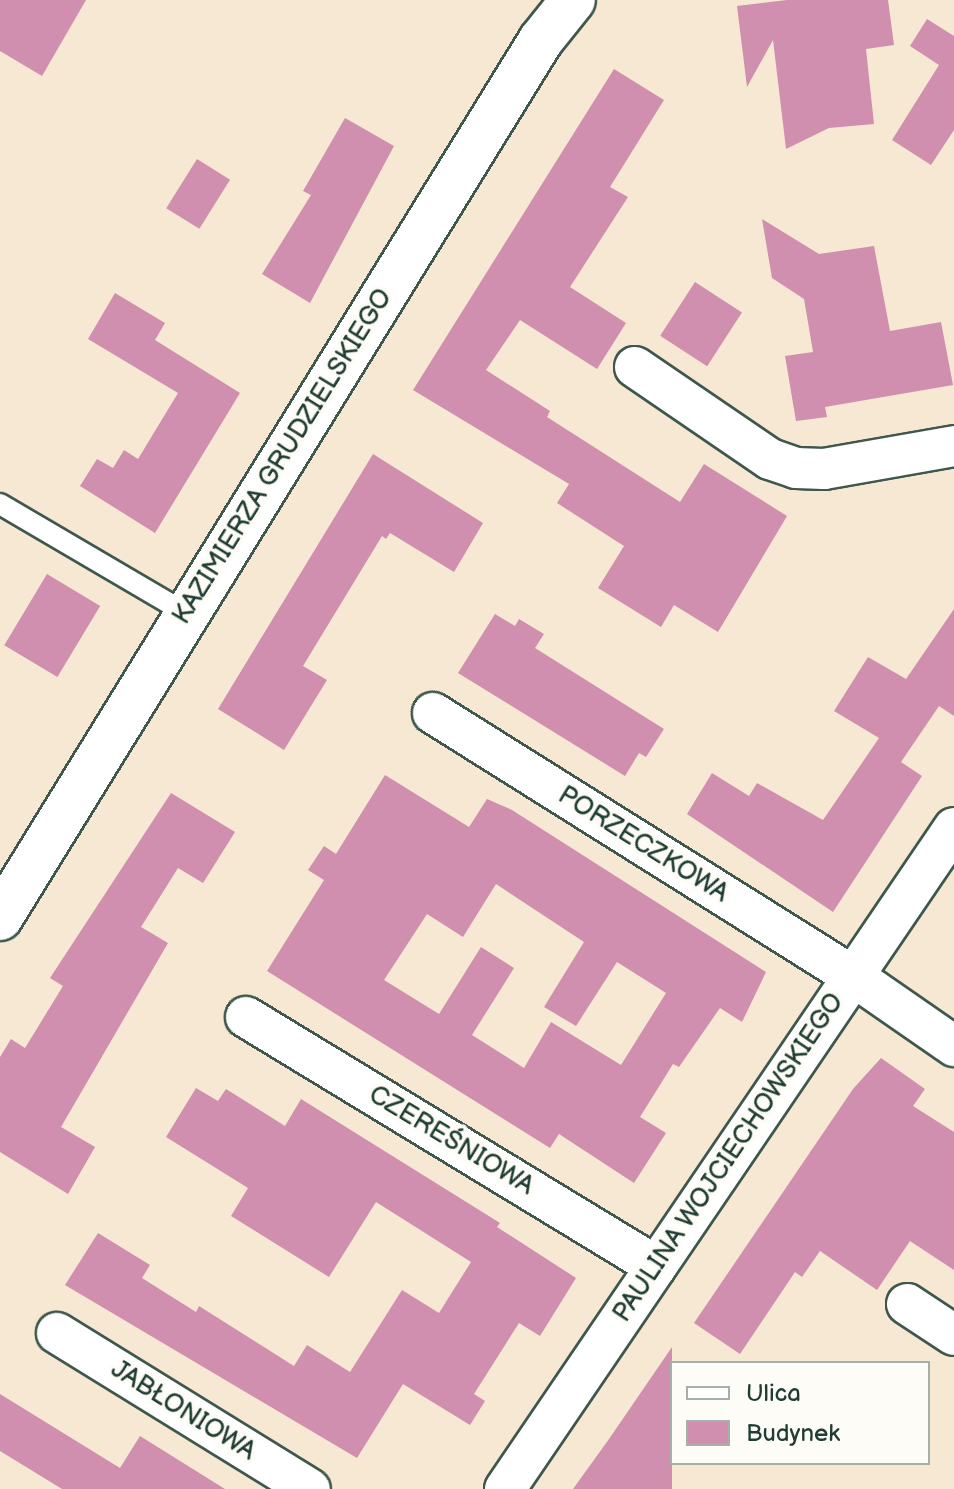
<!DOCTYPE html>
<html>
<head>
<meta charset="utf-8">
<style>
  body { margin:0 }
  #map { position:relative; width:954px; height:1489px; overflow:hidden; background:#f6e8d3; font-family:"Balsamiq Sans",sans-serif }
  div>[style] { position:absolute }
  .building>* { inset:0; background:#d08fae; transform-origin:0 0 }
  .roads { filter:drop-shadow(2px 0 #3f574c) drop-shadow(-2px 0 #3f574c) drop-shadow(0 2px #3f574c) drop-shadow(0 -2px #3f574c) }
  .service>* { height:20px; margin:-10px; padding:0 10px; transform-origin:10px; border-radius:10px; background:#fff }
  .minor>* { height:40px; margin:-20px; padding:0 20px; transform-origin:20px; border-radius:20px; background:#fff }
  .tertiary>* { height:44px; margin:-22px; padding:0 22px; transform-origin:22px; border-radius:22px; background:#fff }
  span { translate:-50% -50%; white-space:nowrap; text-align:center; line-height:1.15; -webkit-text-stroke:8px #fdfcf7; paint-order:stroke }
  .street-label { font-size:26px; color:#1f3d34 }
  .legend { position:absolute; left:670px; top:1361px; width:260px; height:104px; box-sizing:border-box; background:#fdfcf7; border:2px solid #a4b0a9; margin:0; padding:10px 14px; list-style:none; font-size:24px; color:#1f3d34 }
  .legend li { display:flex; align-items:center; gap:16px; height:40px }
  .legend b { width:40px; border:2px solid #a4b0a9 }
</style>
</head>
<body>
<div id="map">
  <div class="building">
    <i style="clip-path:polygon(0 0,86px 0,42px 76px,0 51px)"></i>
    <i style="clip-path:polygon(787px 0,888px 0,894px 45px,866px 49px,874px 124px,829px 128px,786px 149px,773px 40px,747px 87px,737px 6px)"></i>
    <i style="clip-path:polygon(927px 19px,954px 36px,954px 130px,931px 165px,892px 140px,939px 65px,910px 46px)"></i>
    <i style="clip-path:polygon(614px 69px,664px 100px,610px 187px,628px 197px,570px 287px,626px 323px,597px 369px,520px 320px,486px 370px,550px 411px,547px 417px,680px 502px,704px 464px,787px 516px,718px 632px,674px 605px,661px 627px,598px 588px,624px 546px,557px 503px,569px 484px,413px 390px)"></i>
    <i style="clip-path:polygon(345px 118px,394px 146px,310px 303px,262px 274px,311px 195px,303px 191px)"></i>
    <i style="left:197px;top:159px;width:39px;height:58px;rotate:32deg"></i>
    <i style="clip-path:polygon(762px 219px,819px 254px,874px 246px,890px 331px,941px 322px,953px 385px,825px 407px,827px 417px,796px 421px,785px 356px,813px 352px,804px 299px,772px 278px)"></i>
    <i style="left:695px;top:282px;width:56px;height:64px;rotate:33deg"></i>
    <i style="clip-path:polygon(115px 293px,165px 323px,155px 340px,240px 393px,155px 533px,80px 486px,97px 459px,113px 468px,124px 450px,138px 459px,178px 393px,88px 339px)"></i>
    <i style="clip-path:polygon(373px 454px,483px 523px,454px 572px,390px 533px,386px 539px,382px 536px,303px 666px,327px 680px,284px 750px,218px 709px)"></i>
    <i style="left:47px;top:574px;width:62px;height:83px;rotate:31deg"></i>
    <i style="clip-path:polygon(954px 609px,954px 716px,939px 706px,901px 762px,922px 776px,833px 912px,687px 814px,712px 773px,749px 796px,757px 783px,823px 820px,879px 738px,834px 711px,868px 657px,906px 679px)"></i>
    <i style="clip-path:polygon(495px 614px,515px 626px,519px 619px,544px 634px,535px 648px,664px 729px,646px 757px,639px 753px,625px 776px,458px 673px)"></i>
    <i style="clip-path:polygon(evenodd,385px 775px,469px 827px,487px 799px,512px 810px,766px 972px,742px 1022px,720px 1008px,679px 1067px,673px 1064px,640px 1117px,666px 1133px,634px 1183px,559px 1134px,550px 1148px,267px 971px,324px 880px,308px 870px,324px 846px,336px 854px,385px 775px,496px 884px,584px 942px,544px 1007px,576px 1026px,617px 962px,666px 993px,621px 1065px,551px 1022px,524px 1068px,472px 1035px,514px 968px,481px 947px,439px 1014px,384px 980px,427px 914px,463px 937px,496px 884px)"></i>
    <i style="clip-path:polygon(171px 793px,235px 832px,203px 883px,178px 868px,141px 927px,168px 943px,61px 1127px,95px 1147px,68px 1194px,0 1152px,0 1057px,11px 1039px,25px 1048px,63px 986px,50px 978px)"></i>
    <i style="clip-path:polygon(881px 1058px,925px 1089px,913px 1106px,954px 1132px,954px 1270px,910px 1241px,877px 1290px,820px 1251px,802px 1277px,795px 1272px,740px 1354px,694px 1323px,853px 1089px)"></i>
    <i style="clip-path:polygon(196px 1088px,218px 1101px,226px 1089px,285px 1126px,301px 1099px,500px 1223px,497px 1227px,576px 1278px,540px 1336px,519px 1323px,474px 1394px,485px 1401px,470px 1425px,403px 1384px,357px 1458px,65px 1285px,98px 1233px,150px 1265px,142px 1278px,196px 1312px,199px 1306px,294px 1366px,307px 1345px,350px 1372px,402px 1290px,439px 1313px,471px 1262px,376px 1202px,329px 1277px,231px 1216px,248px 1188px,166px 1137px)"></i>
    <i style="clip-path:polygon(672px 1347px,672px 1489px,573px 1489px,609px 1439px)"></i>
    <i style="clip-path:polygon(0 1394px,120px 1468px,140px 1436px,225px 1489px,62px 1489px,0 1451px)"></i>
  </div>
  <div class="roads">
    <div class="service">
      <i style="left:0;top:504px;width:216px;rotate:30.4deg"></i>
    </div>
    <div class="minor">
      <i style="left:635px;top:367px;width:163px;rotate:34.3deg"></i>
      <i style="left:770px;top:459px;width:28px;rotate:19deg"></i>
      <i style="left:796px;top:468px;width:28px;rotate:2deg"></i>
      <i style="left:824px;top:469px;width:132px;rotate:-10deg"></i>
      <i style="left:433px;top:713px;width:496px;rotate:32.1deg"></i>
      <i style="left:853px;top:976px;width:123px;rotate:34.7deg"></i>
      <i style="left:246px;top:1017px;width:480px;rotate:31.3deg"></i>
      <i style="left:907px;top:1304px;width:56px;rotate:33.4deg"></i>
      <i style="left:57px;top:1333px;width:297px;rotate:31.7deg"></i>
      <i style="left:505px;top:1489px;width:799px;rotate:-55.81deg"></i>
    </div>
    <div class="tertiary">
      <i style="left:0;top:918px;width:1031px;rotate:-58.36deg"></i>
      <i style="left:541px;top:40px;width:51px;rotate:-51.3deg"></i>
    </div>
  </div>
  <div class="street-label">
    <span style="left:283px;top:457px;rotate:-58deg">KAZIMIERZA GRUDZIELSKIEGO</span>
    <span style="left:643px;top:845px;rotate:32deg">PORZECZKOWA</span>
    <span style="left:451px;top:1141px;rotate:31deg">CZEREŚNIOWA</span>
    <span style="left:729px;top:1158px;rotate:-56deg">PAULINA WOJCIECHOWSKIEGO</span>
    <span style="left:183px;top:1411px;rotate:32deg">JABŁONIOWA</span>
  </div>
  <ul class="legend">
  <li><b style="height:10px;background:#fff"></b>Ulica</li>
  <li><b style="height:22px;background:#d08fae"></b>Budynek</li>
  </ul>
</div>
</body>
</html>
